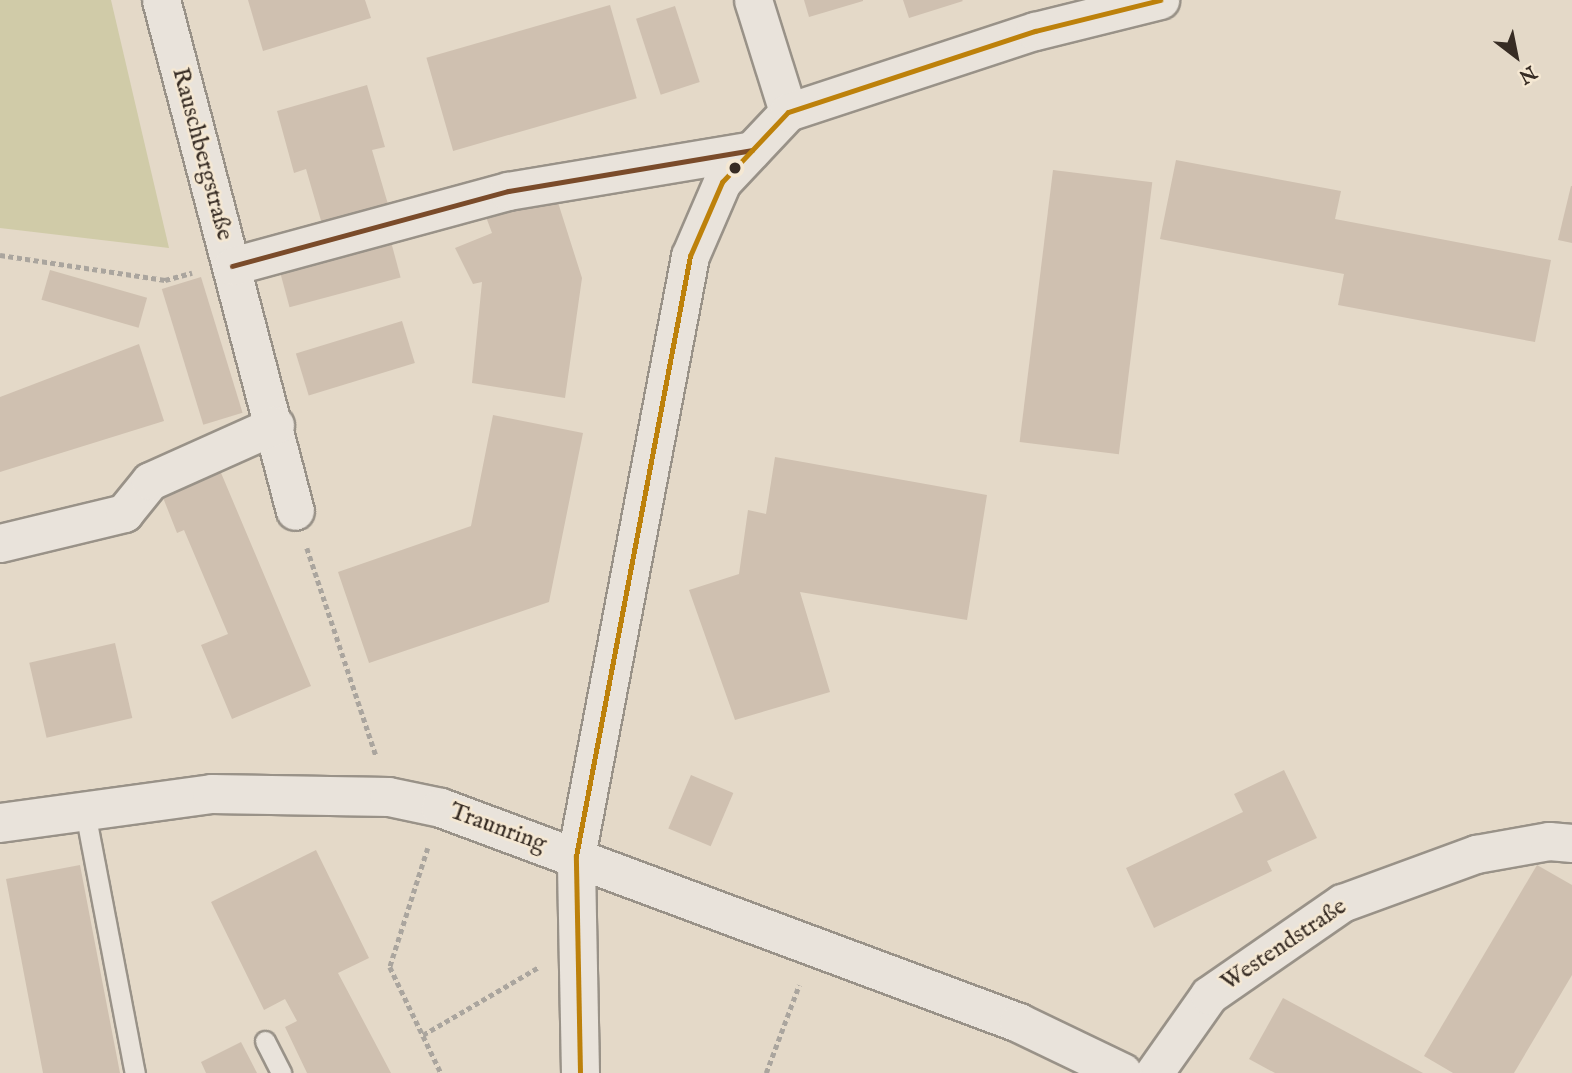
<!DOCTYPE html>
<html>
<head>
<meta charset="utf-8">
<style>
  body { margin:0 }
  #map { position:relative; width:1572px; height:1073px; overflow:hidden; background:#e4d9c8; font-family:"IM FELL English",serif }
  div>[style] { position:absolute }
  .green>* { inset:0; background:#d0cba8 }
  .building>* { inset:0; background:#cfc0b0; transform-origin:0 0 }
  .path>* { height:4.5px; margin-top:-2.25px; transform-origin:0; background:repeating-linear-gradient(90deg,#aaa59e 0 5px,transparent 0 8.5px) }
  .roads { filter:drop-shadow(2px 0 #999288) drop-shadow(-2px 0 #999288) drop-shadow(0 2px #999288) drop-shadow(0 -2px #999288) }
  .lane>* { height:19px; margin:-9.5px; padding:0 9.5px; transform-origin:9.5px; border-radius:9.5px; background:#e9e3db }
  .street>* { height:37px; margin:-18.5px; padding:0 18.5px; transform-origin:18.5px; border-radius:18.5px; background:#e9e3db }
  .secondary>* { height:38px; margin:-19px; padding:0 19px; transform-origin:19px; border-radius:19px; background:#e9e3db }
  .bus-1>* { height:5px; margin:-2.5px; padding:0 2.5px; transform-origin:2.5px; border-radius:2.5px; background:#7a4b2a }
  .bus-2>* { height:5px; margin:-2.5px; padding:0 2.5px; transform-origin:2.5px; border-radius:2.5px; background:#bd810b }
  .dots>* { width:19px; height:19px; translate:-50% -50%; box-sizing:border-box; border:4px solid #f5e8d3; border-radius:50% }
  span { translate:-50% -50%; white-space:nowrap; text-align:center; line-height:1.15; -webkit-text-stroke:5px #f5e8d3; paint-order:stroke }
  .street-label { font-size:24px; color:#372c24 }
  .north { position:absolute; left:1481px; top:21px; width:70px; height:70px; -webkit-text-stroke:5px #f5e8d3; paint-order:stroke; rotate:148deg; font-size:19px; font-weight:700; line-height:28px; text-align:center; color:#372c24 }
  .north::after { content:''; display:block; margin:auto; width:24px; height:32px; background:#372c24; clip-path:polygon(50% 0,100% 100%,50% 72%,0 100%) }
</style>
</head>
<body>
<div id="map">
  <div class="green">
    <i style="clip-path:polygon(0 0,111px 0,169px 248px,0 228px)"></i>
  </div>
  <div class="building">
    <i style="clip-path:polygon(248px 0,365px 0,371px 18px,263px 51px)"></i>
    <i style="clip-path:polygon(804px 0,863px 0,863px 1px,809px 17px)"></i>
    <i style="clip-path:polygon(903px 0,962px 0,963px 1px,909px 18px)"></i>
    <i style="left:610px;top:5px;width:97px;height:191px;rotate:74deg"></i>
    <i style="left:675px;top:6px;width:80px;height:41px;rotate:72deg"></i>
    <i style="clip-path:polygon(367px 85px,385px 147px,372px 150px,390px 211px,324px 231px,306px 169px,294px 173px,277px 111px)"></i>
    <i style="clip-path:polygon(1176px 160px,1341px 191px,1335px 219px,1551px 260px,1535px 342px,1338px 305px,1344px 274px,1160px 239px)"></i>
    <i style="left:1053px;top:170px;width:100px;height:274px;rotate:7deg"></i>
    <i style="clip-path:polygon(1571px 186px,1572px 186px,1572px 243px,1558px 240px)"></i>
    <i style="clip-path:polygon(555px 193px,582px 278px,565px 398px,472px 383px,482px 282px,473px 284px,455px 248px,492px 233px,486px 217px)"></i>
    <i style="left:390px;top:238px;width:41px;height:115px;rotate:75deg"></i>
    <i style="left:50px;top:270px;width:101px;height:31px;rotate:16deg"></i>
    <i style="left:201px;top:277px;width:142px;height:41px;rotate:73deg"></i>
    <i style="left:402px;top:321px;width:44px;height:111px;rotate:73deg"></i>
    <i style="clip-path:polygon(139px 344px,164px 421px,0 472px,0 397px)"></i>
    <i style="clip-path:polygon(493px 415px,583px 433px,549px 602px,369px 663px,338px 572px,471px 526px)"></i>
    <i style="clip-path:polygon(775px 457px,987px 495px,967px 620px,800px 592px,830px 692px,735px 720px,689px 590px,739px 574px,748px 510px,766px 514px)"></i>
    <i style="clip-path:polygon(216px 461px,311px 686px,232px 719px,201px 645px,228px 634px,184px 530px,177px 533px,158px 485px)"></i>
    <i style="left:115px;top:643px;width:77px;height:88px;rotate:77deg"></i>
    <i style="clip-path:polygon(1284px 770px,1317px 838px,1267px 861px,1272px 871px,1154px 928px,1126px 868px,1243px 812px,1234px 794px)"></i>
    <i style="left:691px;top:775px;width:46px;height:58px;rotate:23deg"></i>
    <i style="clip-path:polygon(316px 850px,369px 958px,338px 973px,391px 1073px,307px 1073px,285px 1027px,297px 1021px,285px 999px,264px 1010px,211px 902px)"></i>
    <i style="clip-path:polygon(80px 865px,102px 980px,120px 1073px,43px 1073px,28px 995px,6px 879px)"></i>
    <i style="clip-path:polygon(1537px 865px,1572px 885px,1572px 975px,1514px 1073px,1453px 1073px,1424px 1056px)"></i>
    <i style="clip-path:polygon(1283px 998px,1423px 1073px,1275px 1073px,1249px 1059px)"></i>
    <i style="clip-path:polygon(241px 1042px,257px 1073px,206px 1073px,201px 1062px)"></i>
  </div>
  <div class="path">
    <i style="left:0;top:255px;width:167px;rotate:8.6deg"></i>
    <i style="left:165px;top:280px;width:28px;rotate:-15deg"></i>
    <i style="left:307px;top:548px;width:219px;rotate:71.6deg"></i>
    <i style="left:428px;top:848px;width:125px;rotate:107.7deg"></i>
    <i style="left:390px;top:967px;width:118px;rotate:64.3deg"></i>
    <i style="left:423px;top:1035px;width:134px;rotate:-30.4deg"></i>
    <i style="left:766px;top:1073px;width:94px;rotate:-69.4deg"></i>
  </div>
  <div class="roads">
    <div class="lane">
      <i style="left:85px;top:812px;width:266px;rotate:79.2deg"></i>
      <i style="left:265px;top:1041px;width:36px;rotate:63deg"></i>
    </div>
    <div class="street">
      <i style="left:161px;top:0;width:528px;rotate:75.31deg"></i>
      <i style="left:753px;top:0;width:117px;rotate:72.6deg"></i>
      <i style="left:232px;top:266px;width:286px;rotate:-15.2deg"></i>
      <i style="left:508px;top:191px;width:247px;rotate:-9.5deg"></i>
      <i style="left:0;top:543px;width:128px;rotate:-13.6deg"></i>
      <i style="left:124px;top:513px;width:41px;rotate:-50.9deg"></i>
      <i style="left:150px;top:481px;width:137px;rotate:-24.1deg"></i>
      <i style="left:580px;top:1073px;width:217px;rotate:-91.1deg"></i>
      <i style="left:576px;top:856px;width:611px;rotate:-79.24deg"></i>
      <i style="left:690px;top:256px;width:81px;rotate:-66.6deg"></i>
      <i style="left:722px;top:182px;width:96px;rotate:-46.7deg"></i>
      <i style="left:788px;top:112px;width:260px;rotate:-18.2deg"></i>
      <i style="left:1035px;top:31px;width:129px;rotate:-13.9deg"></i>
      <i style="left:1154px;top:1073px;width:95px;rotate:-54.8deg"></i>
      <i style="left:1209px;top:995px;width:162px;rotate:-34.7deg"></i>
      <i style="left:1342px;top:903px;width:143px;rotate:-20.1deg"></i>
      <i style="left:1476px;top:854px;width:74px;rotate:-10.1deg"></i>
      <i style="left:1549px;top:841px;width:23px;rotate:5deg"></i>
    </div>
    <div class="secondary">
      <i style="left:0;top:823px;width:214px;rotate:-7.8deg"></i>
      <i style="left:212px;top:794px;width:177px;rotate:1deg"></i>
      <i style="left:389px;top:797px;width:53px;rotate:11.9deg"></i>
      <i style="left:441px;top:808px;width:617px;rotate:20.4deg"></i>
      <i style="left:1019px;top:1023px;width:115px;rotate:25.7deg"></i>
    </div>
  </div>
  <div class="bus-1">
    <i style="left:232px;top:266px;width:286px;rotate:-15.2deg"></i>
    <i style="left:508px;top:191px;width:247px;rotate:-9.5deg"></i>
  </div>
  <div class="bus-2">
    <i style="left:580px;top:1073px;width:217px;rotate:-91.1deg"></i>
    <i style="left:576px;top:856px;width:611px;rotate:-79.24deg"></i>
    <i style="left:690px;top:256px;width:81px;rotate:-66.6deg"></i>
    <i style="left:722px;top:182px;width:96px;rotate:-46.7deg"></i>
    <i style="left:788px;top:112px;width:260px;rotate:-18.2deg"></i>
    <i style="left:1035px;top:31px;width:129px;rotate:-13.9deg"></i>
  </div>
  <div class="dots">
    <i style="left:735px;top:168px;background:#372c24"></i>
  </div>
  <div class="street-label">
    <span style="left:202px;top:154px;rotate:75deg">Rauschbergstraße</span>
    <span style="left:498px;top:828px;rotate:20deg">Traunring</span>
    <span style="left:1284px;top:945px;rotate:-34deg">Westendstraße</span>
  </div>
  <div class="north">N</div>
</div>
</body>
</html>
